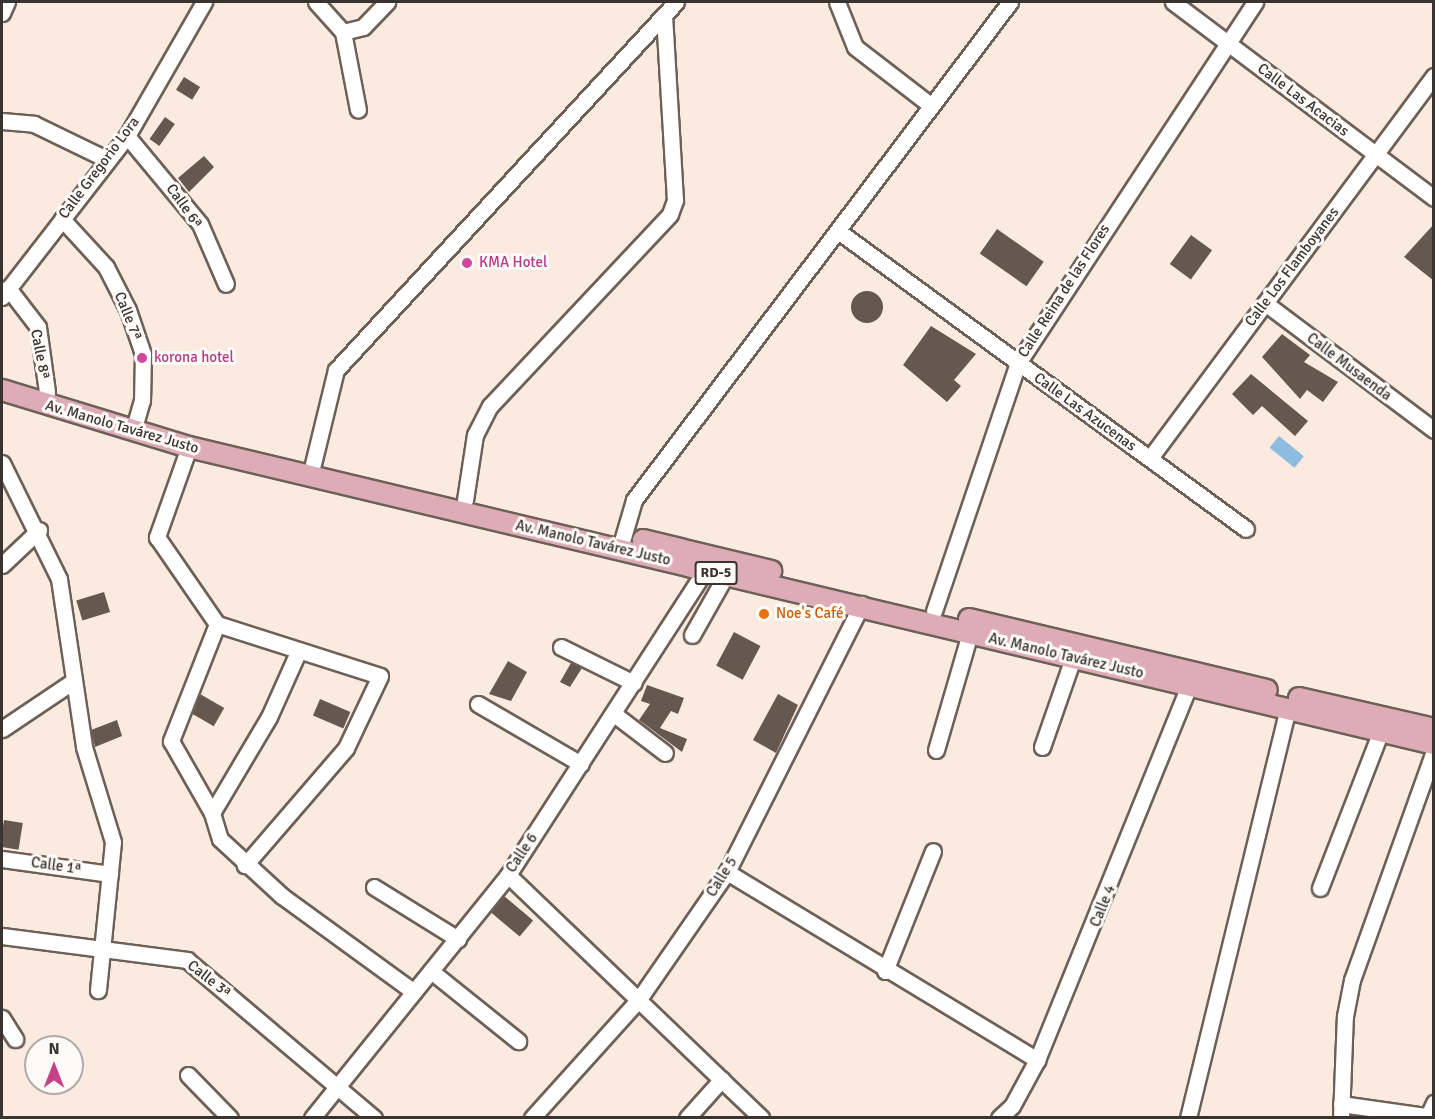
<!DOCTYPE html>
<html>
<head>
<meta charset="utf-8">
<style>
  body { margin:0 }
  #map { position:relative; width:1435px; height:1119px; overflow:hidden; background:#faeadf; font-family:Signika,sans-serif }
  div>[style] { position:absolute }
  .water>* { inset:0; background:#8ebce1; transform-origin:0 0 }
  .building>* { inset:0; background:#65594f; transform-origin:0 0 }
  .round { border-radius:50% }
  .roads { filter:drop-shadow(2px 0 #6d6056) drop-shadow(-2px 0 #6d6056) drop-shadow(0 2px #6d6056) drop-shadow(0 -2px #6d6056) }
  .minor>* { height:15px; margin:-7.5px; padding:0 7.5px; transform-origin:7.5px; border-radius:7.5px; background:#fff }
  .major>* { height:20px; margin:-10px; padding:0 10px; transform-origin:10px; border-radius:10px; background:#deacb6 }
  .dots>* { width:16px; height:16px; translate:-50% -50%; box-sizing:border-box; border:3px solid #fdfaf8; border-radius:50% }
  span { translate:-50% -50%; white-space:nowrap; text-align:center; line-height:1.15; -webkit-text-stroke:6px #fdfaf8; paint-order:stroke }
  .shield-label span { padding:2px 4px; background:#fdfaf8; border:2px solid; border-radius:4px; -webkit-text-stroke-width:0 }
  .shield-label { font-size:14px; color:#39342f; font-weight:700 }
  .street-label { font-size:15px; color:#39342f }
  .hotel-label { font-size:15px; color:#b23c85 }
  .left { translate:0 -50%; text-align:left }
  .food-label { font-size:15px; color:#c56008 }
  .frame { position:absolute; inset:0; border:3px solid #39342f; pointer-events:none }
  .north { position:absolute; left:24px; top:1035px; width:60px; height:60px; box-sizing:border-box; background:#fdfaf8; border:2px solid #afaba8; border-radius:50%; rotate:0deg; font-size:16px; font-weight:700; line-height:24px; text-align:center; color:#39342f }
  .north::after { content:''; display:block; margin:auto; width:21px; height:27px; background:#c74388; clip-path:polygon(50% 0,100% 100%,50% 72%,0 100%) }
</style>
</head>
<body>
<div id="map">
  <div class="water">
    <i style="left:1279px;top:436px;width:32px;height:15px;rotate:39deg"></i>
  </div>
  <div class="building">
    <i style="left:184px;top:77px;width:19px;height:15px;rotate:32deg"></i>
    <i style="left:165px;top:117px;width:12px;height:27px;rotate:35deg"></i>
    <i style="clip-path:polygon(204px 156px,214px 167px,189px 192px,178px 178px)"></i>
    <i style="clip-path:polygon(1434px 224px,1434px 281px,1404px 257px)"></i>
    <i style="left:997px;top:229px;width:57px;height:30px;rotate:35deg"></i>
    <i style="left:1191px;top:235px;width:26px;height:36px;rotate:36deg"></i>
    <i class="round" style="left:851px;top:291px;width:32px;height:32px"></i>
    <i style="clip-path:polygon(931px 326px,976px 354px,954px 380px,961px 386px,947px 402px,903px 365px)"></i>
    <i style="clip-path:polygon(1282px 334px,1310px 355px,1304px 362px,1338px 382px,1323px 402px,1307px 390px,1300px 399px,1262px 357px)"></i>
    <i style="clip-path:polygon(1251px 374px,1308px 421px,1295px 436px,1262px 406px,1253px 415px,1232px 394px)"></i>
    <i style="left:104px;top:592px;width:21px;height:29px;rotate:73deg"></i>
    <i style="left:734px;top:632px;width:30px;height:38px;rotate:28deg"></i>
    <i style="clip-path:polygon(508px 661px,527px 672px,511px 701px,489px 694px)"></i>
    <i style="clip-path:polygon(571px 663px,582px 668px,570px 687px,560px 682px)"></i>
    <i style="clip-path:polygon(647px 685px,684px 698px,678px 714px,671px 711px,660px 728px,687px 739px,682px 752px,639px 720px,650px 704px,641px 701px)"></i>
    <i style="left:200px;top:694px;width:28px;height:21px;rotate:30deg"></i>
    <i style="clip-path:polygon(778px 694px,798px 705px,776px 753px,753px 740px)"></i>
    <i style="left:320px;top:699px;width:33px;height:18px;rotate:23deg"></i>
    <i style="clip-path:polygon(117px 720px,122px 736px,95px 747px,91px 730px)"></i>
    <i style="left:4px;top:820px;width:19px;height:27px;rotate:9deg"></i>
    <i style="left:504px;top:896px;width:38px;height:21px;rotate:40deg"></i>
  </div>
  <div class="roads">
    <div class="minor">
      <i style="left:316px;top:2px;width:40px;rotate:48deg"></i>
      <i style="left:343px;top:32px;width:21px;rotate:-14deg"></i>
      <i style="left:363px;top:27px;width:35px;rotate:-46deg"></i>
      <i style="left:837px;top:2px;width:48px;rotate:68.2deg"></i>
      <i style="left:855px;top:47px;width:93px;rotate:37.6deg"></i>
      <i style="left:1173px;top:2px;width:326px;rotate:36.9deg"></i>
      <i style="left:2px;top:13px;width:12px;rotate:-66deg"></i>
      <i style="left:343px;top:32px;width:79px;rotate:79.1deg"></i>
      <i style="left:2px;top:121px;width:32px;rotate:5deg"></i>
      <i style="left:34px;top:124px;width:82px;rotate:25.9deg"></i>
      <i style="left:127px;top:136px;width:114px;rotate:50.3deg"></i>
      <i style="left:200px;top:224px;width:65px;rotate:66.6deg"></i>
      <i style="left:62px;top:219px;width:65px;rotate:47.5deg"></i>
      <i style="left:106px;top:267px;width:48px;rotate:62.9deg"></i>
      <i style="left:128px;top:310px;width:46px;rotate:71.2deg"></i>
      <i style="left:143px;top:354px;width:46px;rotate:91.2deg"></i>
      <i style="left:142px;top:400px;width:32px;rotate:106deg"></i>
      <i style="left:838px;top:231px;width:505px;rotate:36.14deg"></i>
      <i style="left:8px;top:288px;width:49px;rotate:52.4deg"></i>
      <i style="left:38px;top:327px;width:66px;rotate:82.1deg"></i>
      <i style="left:2px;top:297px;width:204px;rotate:-52.2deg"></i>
      <i style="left:127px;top:136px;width:155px;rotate:-60.1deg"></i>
      <i style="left:1265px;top:303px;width:211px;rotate:36.9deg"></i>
      <i style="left:189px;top:447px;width:96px;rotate:109.6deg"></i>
      <i style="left:157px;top:537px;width:106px;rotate:55.4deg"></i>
      <i style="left:217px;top:624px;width:171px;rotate:17.7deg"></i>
      <i style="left:380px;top:676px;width:80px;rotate:115.3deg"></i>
      <i style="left:346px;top:748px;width:155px;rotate:130.8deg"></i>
      <i style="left:1150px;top:458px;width:476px;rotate:-53.4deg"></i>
      <i style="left:2px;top:463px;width:129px;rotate:63.8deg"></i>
      <i style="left:59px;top:579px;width:170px;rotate:81.5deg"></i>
      <i style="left:84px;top:747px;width:99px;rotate:73deg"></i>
      <i style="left:113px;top:842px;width:149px;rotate:95.8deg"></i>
      <i style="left:313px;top:464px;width:97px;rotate:-76.3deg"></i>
      <i style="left:336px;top:370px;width:501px;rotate:-47.26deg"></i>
      <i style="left:465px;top:500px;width:66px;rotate:-81.3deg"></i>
      <i style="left:475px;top:435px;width:33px;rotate:-63deg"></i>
      <i style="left:490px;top:406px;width:263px;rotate:-46.8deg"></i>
      <i style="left:670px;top:214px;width:15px;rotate:-70deg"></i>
      <i style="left:675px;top:200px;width:185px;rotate:-93.4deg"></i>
      <i style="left:620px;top:548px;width:50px;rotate:-73.7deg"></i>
      <i style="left:634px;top:500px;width:624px;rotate:-52.95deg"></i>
      <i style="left:2px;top:565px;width:51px;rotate:-43.4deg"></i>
      <i style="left:934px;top:611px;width:262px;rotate:-71.3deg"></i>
      <i style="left:1018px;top:363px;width:432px;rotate:-56.7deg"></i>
      <i style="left:217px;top:624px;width:126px;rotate:111.5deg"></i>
      <i style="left:171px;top:741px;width:83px;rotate:60.3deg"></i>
      <i style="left:212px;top:813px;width:27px;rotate:73deg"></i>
      <i style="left:220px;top:839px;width:84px;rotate:42.6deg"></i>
      <i style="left:282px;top:896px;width:163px;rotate:36deg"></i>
      <i style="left:692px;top:635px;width:69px;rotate:-60.5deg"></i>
      <i style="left:561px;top:647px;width:81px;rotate:26.3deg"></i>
      <i style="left:478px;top:704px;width:119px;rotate:30.2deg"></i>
      <i style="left:614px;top:714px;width:64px;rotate:37.4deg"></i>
      <i style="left:2px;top:729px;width:84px;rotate:-33.9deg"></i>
      <i style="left:1042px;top:747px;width:94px;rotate:-70.8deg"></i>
      <i style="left:936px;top:750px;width:122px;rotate:-73.8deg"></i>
      <i style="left:212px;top:813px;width:112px;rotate:-59.3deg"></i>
      <i style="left:269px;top:717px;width:73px;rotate:-65.9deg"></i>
      <i style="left:2px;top:859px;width:109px;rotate:7.9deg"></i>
      <i style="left:727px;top:872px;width:363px;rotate:31.2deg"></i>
      <i style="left:508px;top:875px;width:351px;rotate:43.8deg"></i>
      <i style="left:374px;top:887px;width:99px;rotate:31.8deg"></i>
      <i style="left:1320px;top:888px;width:168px;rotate:-68.8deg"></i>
      <i style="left:2px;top:936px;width:187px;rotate:7.4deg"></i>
      <i style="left:187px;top:960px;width:245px;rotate:40.2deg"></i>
      <i style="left:431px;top:971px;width:112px;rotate:38.8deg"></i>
      <i style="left:885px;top:971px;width:129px;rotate:-68.2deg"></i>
      <i style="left:2px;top:1018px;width:25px;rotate:58deg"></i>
      <i style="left:188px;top:1075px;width:60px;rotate:45.7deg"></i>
      <i style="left:1341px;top:1104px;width:94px;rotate:8deg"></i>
      <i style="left:312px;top:1118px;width:312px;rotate:-51.1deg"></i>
      <i style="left:508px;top:875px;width:363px;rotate:-57.1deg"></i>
      <i style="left:532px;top:1118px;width:160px;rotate:-48deg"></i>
      <i style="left:639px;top:999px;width:155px;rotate:-55.3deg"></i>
      <i style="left:727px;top:872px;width:300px;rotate:-63.3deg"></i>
      <i style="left:687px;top:1118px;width:52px;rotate:-48.1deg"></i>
      <i style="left:999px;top:1118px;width:18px;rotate:-43deg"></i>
      <i style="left:1012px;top:1106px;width:52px;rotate:-61.5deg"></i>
      <i style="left:1037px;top:1060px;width:404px;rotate:-67.9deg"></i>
      <i style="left:1188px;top:1118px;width:421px;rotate:-76.3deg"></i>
      <i style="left:1341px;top:1118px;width:102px;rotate:-87.8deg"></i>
      <i style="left:1345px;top:1016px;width:37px;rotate:-79deg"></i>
      <i style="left:1352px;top:980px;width:243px;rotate:-70.3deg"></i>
      <i style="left:1427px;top:1118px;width:17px;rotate:-65deg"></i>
    </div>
    <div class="major">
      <i style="left:2px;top:390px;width:195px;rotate:17deg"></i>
      <i style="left:189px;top:447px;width:1280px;rotate:13.42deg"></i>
      <i style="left:643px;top:540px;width:132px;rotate:13.6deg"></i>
      <i style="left:969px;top:619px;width:306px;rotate:13.4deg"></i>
      <i style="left:1299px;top:698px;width:139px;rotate:12.9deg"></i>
    </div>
  </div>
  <div class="dots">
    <i style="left:467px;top:263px;background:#d1479c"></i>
    <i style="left:142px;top:358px;background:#d1479c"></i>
    <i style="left:764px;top:614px;background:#e8710a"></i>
  </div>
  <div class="shield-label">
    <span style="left:716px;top:573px">RD-5</span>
  </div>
  <div class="street-label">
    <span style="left:1303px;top:100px;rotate:37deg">Calle Las Acacias</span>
    <span style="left:99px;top:168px;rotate:-53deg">Calle Gregorio Lora</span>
    <span style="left:184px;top:206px;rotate:54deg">Calle 6ª</span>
    <span style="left:1292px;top:267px;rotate:-53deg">Calle Los Flamboyanes</span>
    <span style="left:1064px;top:291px;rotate:-57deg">Calle Reina de las Flores</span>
    <span style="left:128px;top:316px;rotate:68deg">Calle 7ª</span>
    <span style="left:40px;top:354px;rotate:79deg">Calle 8ª</span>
    <span style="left:1349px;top:367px;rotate:37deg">Calle Musaenda</span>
    <span style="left:1085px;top:412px;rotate:36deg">Calle Las Azucenas</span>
    <span style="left:122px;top:427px;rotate:16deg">Av. Manolo Tavárez Justo</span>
    <span style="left:593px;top:543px;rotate:13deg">Av. Manolo Tavárez Justo</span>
    <span style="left:1066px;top:656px;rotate:13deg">Av. Manolo Tavárez Justo</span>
    <span style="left:522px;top:853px;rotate:-56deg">Calle 6</span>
    <span style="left:56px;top:866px;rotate:8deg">Calle 1ª</span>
    <span style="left:722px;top:877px;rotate:-58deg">Calle 5</span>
    <span style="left:1103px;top:906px;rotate:-68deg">Calle 4</span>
    <span style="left:209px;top:979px;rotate:38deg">Calle 3ª</span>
  </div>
  <div class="hotel-label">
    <span class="left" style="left:479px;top:263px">KMA Hotel</span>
    <span class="left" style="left:154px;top:358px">korona hotel</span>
  </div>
  <div class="food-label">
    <span class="left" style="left:776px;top:614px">Noe's Café</span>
  </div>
  <div class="frame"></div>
  <div class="north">N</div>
</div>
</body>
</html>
